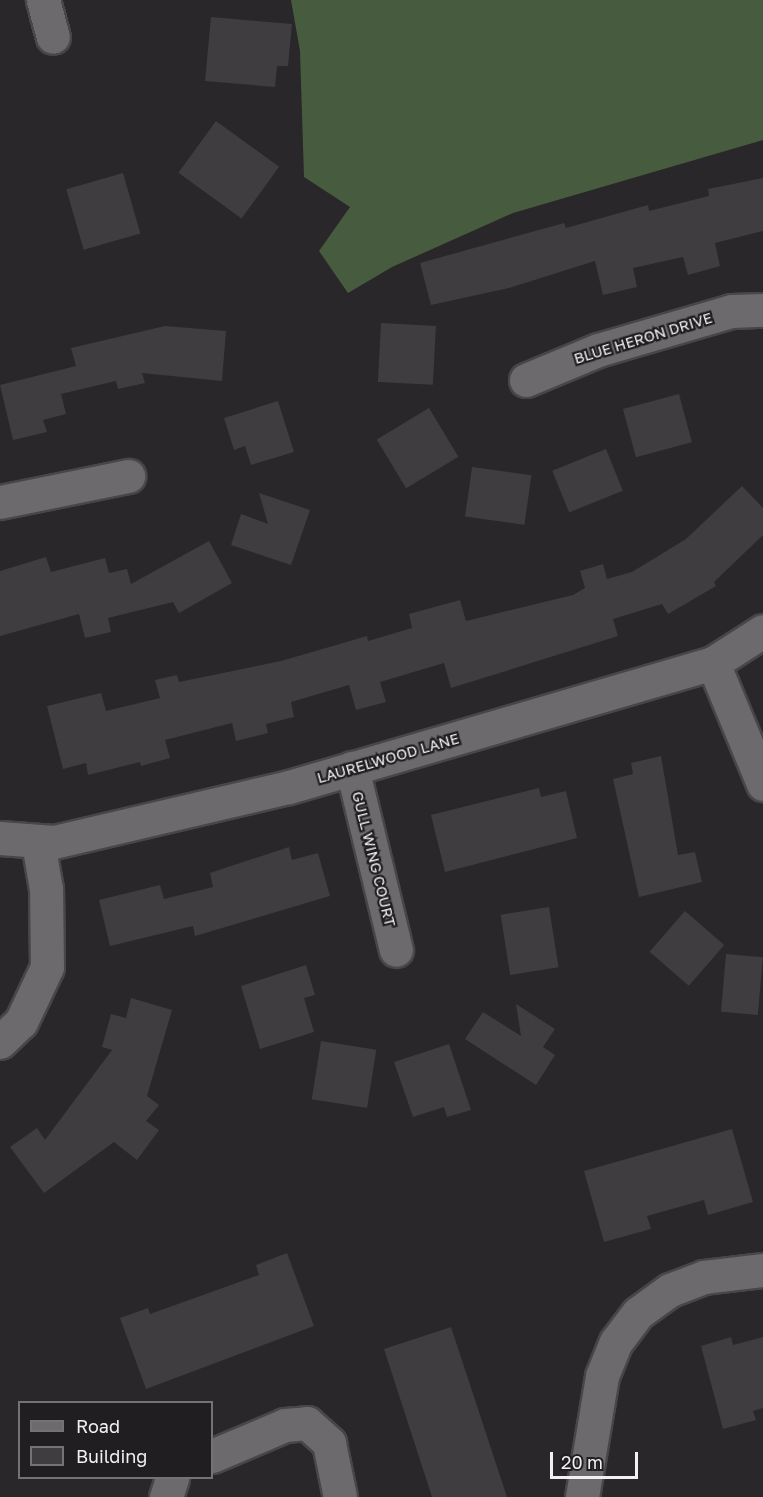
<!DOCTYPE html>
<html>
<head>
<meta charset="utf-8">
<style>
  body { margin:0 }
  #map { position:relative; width:763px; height:1497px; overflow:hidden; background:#292729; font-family:"Golos Text",sans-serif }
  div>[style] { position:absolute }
  .forest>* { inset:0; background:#475c3f }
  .building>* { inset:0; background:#3f3d3f; transform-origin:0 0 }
  .roads { filter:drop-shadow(2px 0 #484648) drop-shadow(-2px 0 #484648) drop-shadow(0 2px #484648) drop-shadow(0 -2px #484648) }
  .minor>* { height:33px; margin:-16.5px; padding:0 16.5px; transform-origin:16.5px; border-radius:16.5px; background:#6c6a6c }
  span { translate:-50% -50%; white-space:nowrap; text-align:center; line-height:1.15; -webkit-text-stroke:4.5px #201e20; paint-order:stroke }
  .street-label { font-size:15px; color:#f2f0f2 }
  .legend { position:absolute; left:18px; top:1401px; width:195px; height:78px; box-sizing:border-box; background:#201e20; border:2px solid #747274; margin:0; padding:8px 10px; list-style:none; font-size:18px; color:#f2f0f2 }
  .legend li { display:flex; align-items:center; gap:12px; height:30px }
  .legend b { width:30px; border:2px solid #747274 }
  .scale { position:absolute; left:550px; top:1452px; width:88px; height:27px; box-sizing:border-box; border:3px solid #f2f0f2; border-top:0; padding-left:8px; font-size:18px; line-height:21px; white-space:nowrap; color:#f2f0f2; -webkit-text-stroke:4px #201e20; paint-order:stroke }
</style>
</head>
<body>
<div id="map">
  <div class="forest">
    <i style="clip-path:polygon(291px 0,763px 0,763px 140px,513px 213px,392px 267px,348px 293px,319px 251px,350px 207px,304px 177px,300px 51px)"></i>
  </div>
  <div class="building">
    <i style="clip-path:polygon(211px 17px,292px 24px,288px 66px,277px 66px,275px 87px,205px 81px)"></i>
    <i style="left:216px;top:121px;width:78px;height:64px;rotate:36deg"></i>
    <i style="left:123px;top:173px;width:63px;height:59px;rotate:74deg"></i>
    <i style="clip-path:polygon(763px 178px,763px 231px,715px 243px,720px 266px,688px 275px,683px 257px,633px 268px,637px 287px,603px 295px,595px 261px,509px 288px,431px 305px,420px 263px,564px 223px,566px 228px,648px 205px,649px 211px,709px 196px,708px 189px)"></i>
    <i style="left:381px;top:323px;width:55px;height:59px;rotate:3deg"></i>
    <i style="clip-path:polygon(165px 326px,226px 331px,222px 381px,142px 373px,145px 383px,118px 389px,116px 381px,61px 394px,66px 414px,43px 420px,47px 432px,13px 440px,0 385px,76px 366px,71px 348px)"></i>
    <i style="left:679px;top:394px;width:50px;height:58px;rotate:75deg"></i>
    <i style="clip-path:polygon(278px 401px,294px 452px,251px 465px,245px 446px,234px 450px,224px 418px)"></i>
    <i style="left:429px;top:408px;width:57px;height:61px;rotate:59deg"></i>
    <i style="left:606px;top:449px;width:45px;height:58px;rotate:68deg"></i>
    <i style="left:472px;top:467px;width:60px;height:50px;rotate:8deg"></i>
    <i style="clip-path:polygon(742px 486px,763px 508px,763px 535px,714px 582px,716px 586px,668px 614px,662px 604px,613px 619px,618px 636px,451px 688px,444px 663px,380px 682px,386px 702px,356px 710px,349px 685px,291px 702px,294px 717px,266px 724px,268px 733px,236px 741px,232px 723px,165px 740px,170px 758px,141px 766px,140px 762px,88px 775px,86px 763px,63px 769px,47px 706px,101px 693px,106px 711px,160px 698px,155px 680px,177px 675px,179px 682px,281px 661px,367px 636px,368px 641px,412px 628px,409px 614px,460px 600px,466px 621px,573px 595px,585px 588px,580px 571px,603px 564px,607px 579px,632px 572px,686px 539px)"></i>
    <i style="clip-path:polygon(259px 493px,310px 510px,291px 565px,231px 545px,241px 514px,268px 524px)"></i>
    <i style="clip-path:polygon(209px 541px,232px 583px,179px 613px,173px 602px,108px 618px,111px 632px,85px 638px,79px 614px,0 636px,0 571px,46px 557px,51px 572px,105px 558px,109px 573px,127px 569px,131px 584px)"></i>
    <i style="clip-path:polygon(661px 756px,678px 855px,695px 852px,702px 882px,639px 897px,613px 779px,633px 774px,631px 763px)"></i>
    <i style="clip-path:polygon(539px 788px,541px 797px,566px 791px,577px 838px,445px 872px,431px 815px)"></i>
    <i style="clip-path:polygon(289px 847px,292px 860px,318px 853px,330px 896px,195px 936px,193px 926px,110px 946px,99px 900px,160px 885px,164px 899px,213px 887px,210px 873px)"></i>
    <i style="left:549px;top:907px;width:61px;height:49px;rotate:81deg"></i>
    <i style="left:685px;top:911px;width:52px;height:54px;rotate:41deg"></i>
    <i style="left:726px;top:954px;width:37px;height:58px;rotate:5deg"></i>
    <i style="clip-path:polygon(306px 965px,315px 995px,304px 998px,314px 1032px,260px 1049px,241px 986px)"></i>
    <i style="clip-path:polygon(131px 998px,172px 1010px,147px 1096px,159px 1105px,146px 1121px,159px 1130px,137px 1160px,114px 1142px,44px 1193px,10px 1147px,37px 1128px,45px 1140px,112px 1050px,102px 1047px,111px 1014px,126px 1018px)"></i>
    <i style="clip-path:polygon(516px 1004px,555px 1029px,543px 1047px,555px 1055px,536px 1085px,465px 1039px,483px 1012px,521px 1036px)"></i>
    <i style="left:321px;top:1041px;width:56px;height:59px;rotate:9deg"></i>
    <i style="clip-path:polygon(449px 1044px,471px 1110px,447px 1117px,444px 1107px,413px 1117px,394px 1062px)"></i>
    <i style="clip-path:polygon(732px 1129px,753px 1202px,708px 1215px,704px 1200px,647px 1216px,651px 1229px,604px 1242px,584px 1171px)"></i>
    <i style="clip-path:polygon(287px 1253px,314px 1326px,146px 1389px,120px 1318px,148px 1308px,150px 1314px,259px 1275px,256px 1265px)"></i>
    <i style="clip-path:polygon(451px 1327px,507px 1497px,432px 1497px,384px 1349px)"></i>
    <i style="clip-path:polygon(731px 1337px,733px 1345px,763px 1337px,763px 1408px,753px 1411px,756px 1420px,723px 1429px,701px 1346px)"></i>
  </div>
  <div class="roads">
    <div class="minor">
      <i style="left:43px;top:0;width:38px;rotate:75deg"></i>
      <i style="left:526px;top:380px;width:78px;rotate:-22.6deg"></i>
      <i style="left:598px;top:350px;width:139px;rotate:-16.3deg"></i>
      <i style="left:731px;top:311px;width:32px;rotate:-2deg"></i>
      <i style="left:0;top:502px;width:131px;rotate:-11.5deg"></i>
      <i style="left:713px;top:663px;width:131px;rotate:67.5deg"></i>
      <i style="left:352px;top:768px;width:187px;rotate:76.4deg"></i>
      <i style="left:0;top:838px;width:54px;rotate:4.2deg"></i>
      <i style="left:54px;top:842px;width:241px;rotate:-13.2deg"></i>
      <i style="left:289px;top:787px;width:442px;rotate:-16.3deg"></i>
      <i style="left:713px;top:663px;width:59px;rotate:-32.6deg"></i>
      <i style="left:0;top:1042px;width:29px;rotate:-44deg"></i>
      <i style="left:21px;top:1022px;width:61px;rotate:-64.7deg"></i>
      <i style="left:47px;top:967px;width:78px;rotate:-90.7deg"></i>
      <i style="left:46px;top:889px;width:48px;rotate:-99.7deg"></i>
      <i style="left:212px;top:1456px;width:79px;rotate:-23deg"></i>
      <i style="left:285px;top:1425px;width:22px;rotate:-5deg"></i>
      <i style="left:307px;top:1423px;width:30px;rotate:42deg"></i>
      <i style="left:329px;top:1443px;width:55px;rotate:78.5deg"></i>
      <i style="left:166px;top:1497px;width:20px;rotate:-72deg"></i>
      <i style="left:582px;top:1497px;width:123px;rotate:-80.6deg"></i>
      <i style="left:602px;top:1376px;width:37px;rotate:-68deg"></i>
      <i style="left:616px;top:1342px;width:36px;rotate:-53deg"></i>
      <i style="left:638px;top:1313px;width:39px;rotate:-36deg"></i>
      <i style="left:670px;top:1290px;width:36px;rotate:-21deg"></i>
      <i style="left:704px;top:1277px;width:59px;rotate:-6.8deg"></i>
    </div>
  </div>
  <div class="street-label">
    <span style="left:643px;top:338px;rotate:-17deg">BLUE HERON DRIVE</span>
    <span style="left:388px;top:758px;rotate:-16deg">LAURELWOOD LANE</span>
    <span style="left:374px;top:859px;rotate:76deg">GULL WING COURT</span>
  </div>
  <ul class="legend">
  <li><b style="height:8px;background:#6c6a6c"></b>Road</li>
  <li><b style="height:16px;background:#3f3d3f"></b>Building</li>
  </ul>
  <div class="scale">20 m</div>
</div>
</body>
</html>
